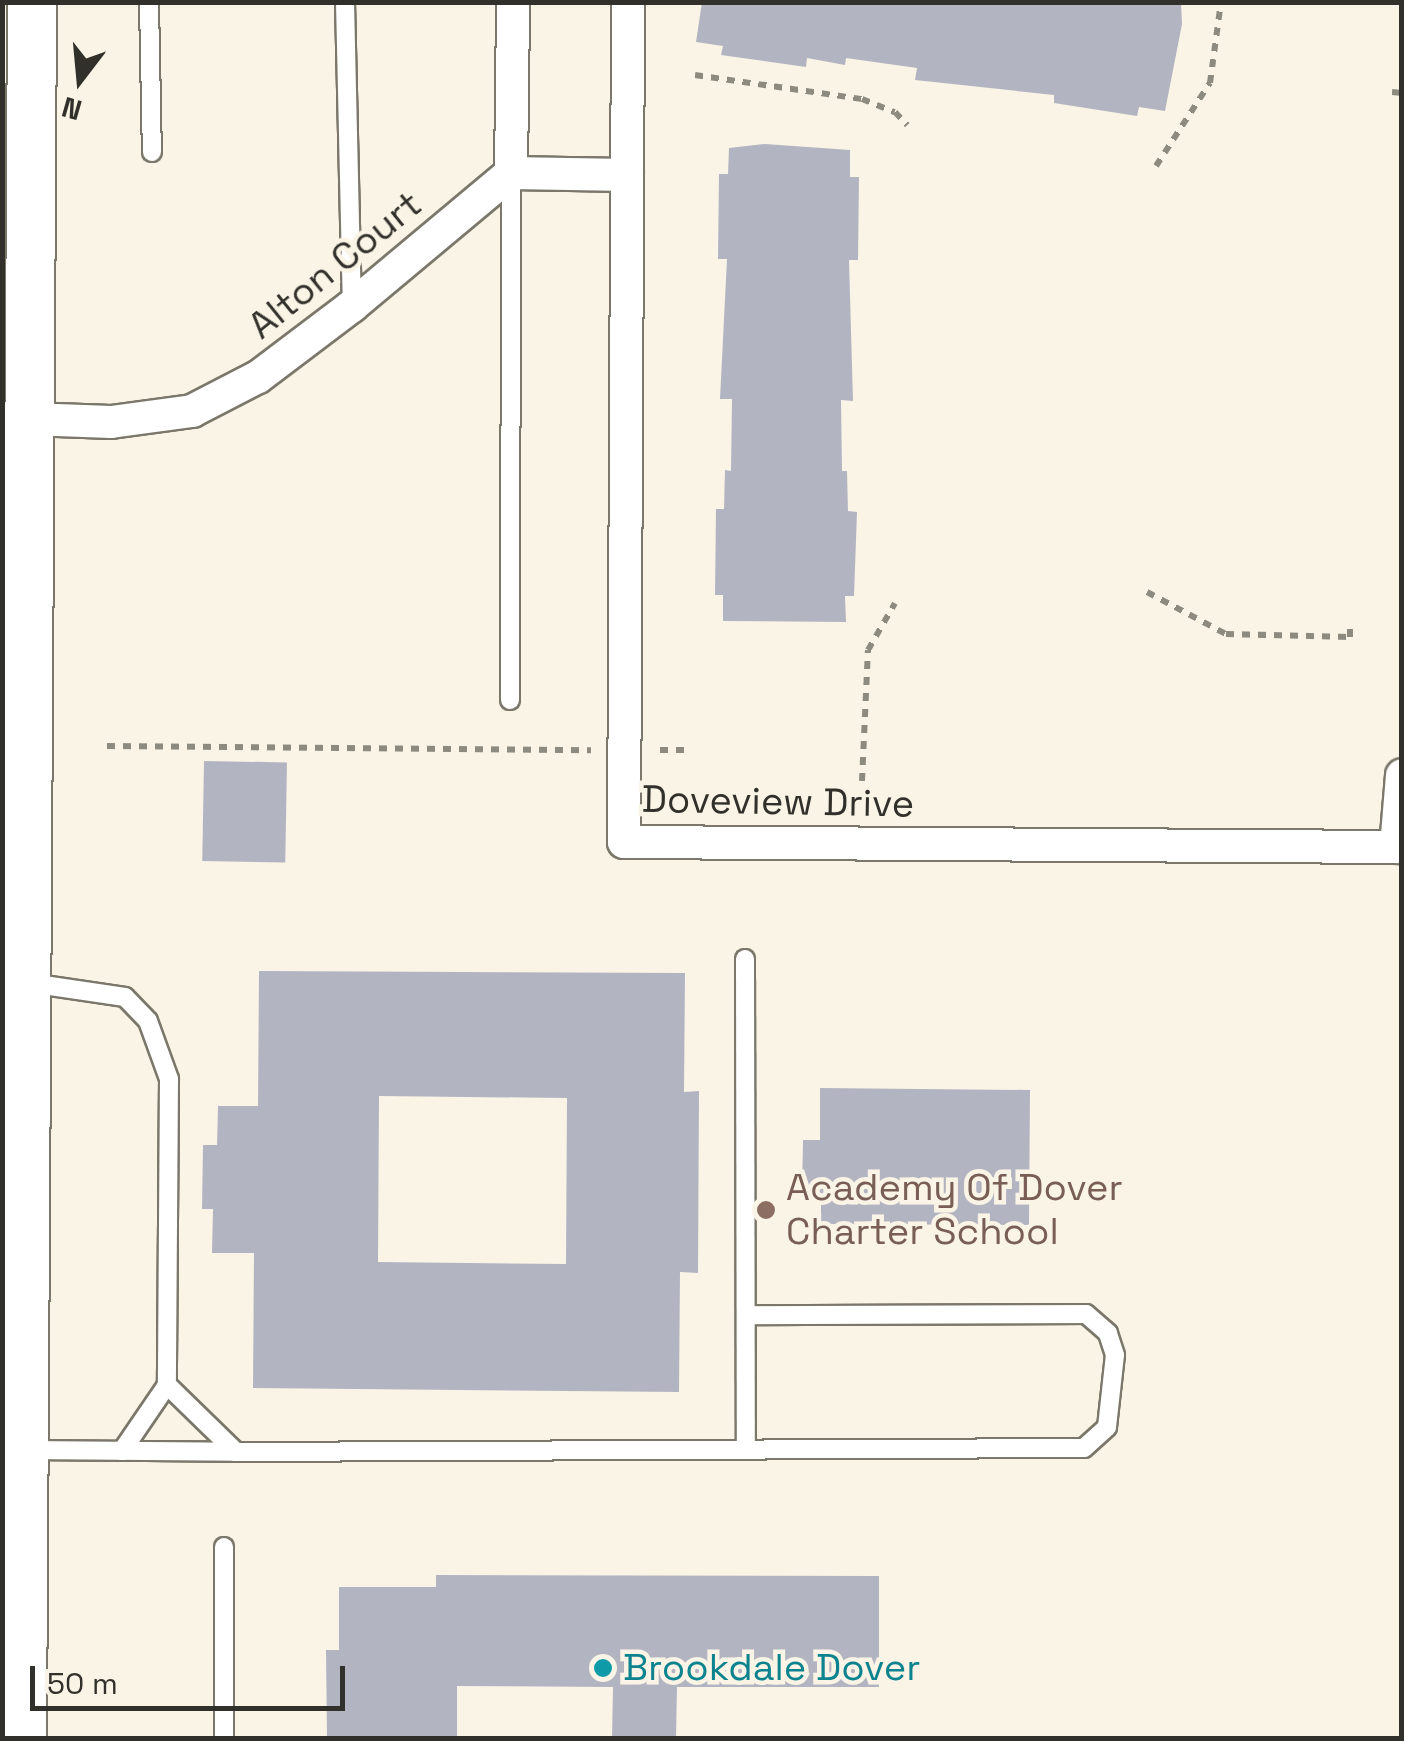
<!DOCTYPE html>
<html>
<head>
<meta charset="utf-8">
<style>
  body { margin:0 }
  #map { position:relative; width:1404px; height:1741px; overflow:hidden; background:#f9f4e5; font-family:"Space Grotesk",sans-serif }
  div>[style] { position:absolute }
  .building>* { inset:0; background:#b3b4c2; transform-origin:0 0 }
  .path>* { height:6px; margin-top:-3px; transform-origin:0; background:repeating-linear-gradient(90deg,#8d8a80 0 8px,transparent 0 16px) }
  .roads { filter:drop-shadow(2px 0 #7b776a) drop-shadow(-2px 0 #7b776a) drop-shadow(0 2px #7b776a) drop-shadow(0 -2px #7b776a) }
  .service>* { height:18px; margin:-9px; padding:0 9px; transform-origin:9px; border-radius:9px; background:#fff }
  .minor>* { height:32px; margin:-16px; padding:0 16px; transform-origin:16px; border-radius:16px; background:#fff }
  .secondary>* { height:48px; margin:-24px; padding:0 24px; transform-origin:24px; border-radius:24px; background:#fff }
  .dots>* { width:28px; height:28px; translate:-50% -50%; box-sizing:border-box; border:5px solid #f9f4e5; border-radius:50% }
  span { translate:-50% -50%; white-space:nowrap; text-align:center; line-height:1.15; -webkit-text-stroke:9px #f9f4e5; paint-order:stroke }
  .street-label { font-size:38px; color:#32302b }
  .education-label { font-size:38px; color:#785e54 }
  .left { translate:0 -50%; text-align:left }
  .culture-label { font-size:38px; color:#0d838f }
  .frame { position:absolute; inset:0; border:5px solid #32302b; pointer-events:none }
  .north { position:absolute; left:30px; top:30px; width:100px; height:100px; -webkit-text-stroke:8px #f9f4e5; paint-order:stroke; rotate:196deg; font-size:28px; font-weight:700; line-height:40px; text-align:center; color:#32302b }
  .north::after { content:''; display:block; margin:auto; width:35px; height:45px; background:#32302b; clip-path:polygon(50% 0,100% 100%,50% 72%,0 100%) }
  .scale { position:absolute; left:30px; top:1666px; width:315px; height:45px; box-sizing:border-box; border:5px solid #32302b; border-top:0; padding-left:12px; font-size:30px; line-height:35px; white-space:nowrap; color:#32302b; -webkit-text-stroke:8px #f9f4e5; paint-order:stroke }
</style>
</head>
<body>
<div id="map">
  <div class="building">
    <i style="clip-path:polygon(702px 2px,1181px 2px,1182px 24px,1165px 111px,1139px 107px,1137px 116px,1054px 103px,1054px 95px,915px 80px,917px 68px,846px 58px,845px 65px,807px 58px,806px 67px,721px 55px,723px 46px,696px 42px)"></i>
    <i style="clip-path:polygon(765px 144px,850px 150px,850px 177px,859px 177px,858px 260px,849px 260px,853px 401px,841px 400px,842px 471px,847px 471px,848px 511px,857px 512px,854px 596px,845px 596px,846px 622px,723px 621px,723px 595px,715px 595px,716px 509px,724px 509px,725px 470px,731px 471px,732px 399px,720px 399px,727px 259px,718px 259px,719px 174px,728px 174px,729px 148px)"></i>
    <i style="left:204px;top:761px;width:83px;height:100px;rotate:1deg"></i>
    <i style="clip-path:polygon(evenodd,259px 971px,685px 973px,684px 1092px,699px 1091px,698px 1273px,680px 1272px,679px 1392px,253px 1388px,254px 1253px,212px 1253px,213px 1209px,202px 1209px,203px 1145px,217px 1145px,218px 1106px,258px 1106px,259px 971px,379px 1096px,567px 1098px,566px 1264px,378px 1262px,379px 1096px)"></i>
    <i style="clip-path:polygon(820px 1088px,1030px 1090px,1029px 1225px,821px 1224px,821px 1193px,802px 1192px,803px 1140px,820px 1140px)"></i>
    <i style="clip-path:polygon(436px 1575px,879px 1576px,879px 1687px,677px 1687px,676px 1738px,612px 1738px,613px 1687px,457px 1686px,457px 1738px,327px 1738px,326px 1650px,339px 1650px,339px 1587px,436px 1587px)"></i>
  </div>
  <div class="path">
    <i style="left:695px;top:75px;width:169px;rotate:8.2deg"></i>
    <i style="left:862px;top:99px;width:35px;rotate:22deg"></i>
    <i style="left:895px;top:112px;width:18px;rotate:47deg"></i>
    <i style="left:1392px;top:92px;width:10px;rotate:6deg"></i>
    <i style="left:1156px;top:166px;width:99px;rotate:-57deg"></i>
    <i style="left:1210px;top:83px;width:82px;rotate:-82.3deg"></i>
    <i style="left:1147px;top:592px;width:89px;rotate:28deg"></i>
    <i style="left:1226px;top:634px;width:124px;rotate:1.4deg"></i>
    <i style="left:1350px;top:637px;width:11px;rotate:-90deg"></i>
    <i style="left:107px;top:746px;width:484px;rotate:0.5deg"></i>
    <i style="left:660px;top:750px;width:27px"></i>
    <i style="left:862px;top:781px;width:131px;rotate:-87.4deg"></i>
    <i style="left:868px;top:650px;width:54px;rotate:-60.1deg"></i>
  </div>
  <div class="roads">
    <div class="service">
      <i style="left:149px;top:2px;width:150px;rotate:88.9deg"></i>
      <i style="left:345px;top:2px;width:303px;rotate:88.7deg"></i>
      <i style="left:510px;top:700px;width:527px;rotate:-89.89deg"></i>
      <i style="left:745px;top:959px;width:490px;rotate:89.9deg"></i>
      <i style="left:30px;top:983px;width:96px;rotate:8.4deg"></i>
      <i style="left:125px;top:997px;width:33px;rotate:46deg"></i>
      <i style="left:148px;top:1021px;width:62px;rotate:70.1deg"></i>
      <i style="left:169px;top:1079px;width:306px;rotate:90.4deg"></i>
      <i style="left:167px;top:1385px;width:80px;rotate:124.3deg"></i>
      <i style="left:25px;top:1450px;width:211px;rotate:0.5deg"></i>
      <i style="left:236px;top:1452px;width:96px;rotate:-135.8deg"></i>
      <i style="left:236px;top:1452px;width:848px;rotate:-0.27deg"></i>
      <i style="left:1084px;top:1448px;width:31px;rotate:-42deg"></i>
      <i style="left:1107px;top:1427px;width:72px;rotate:-83.7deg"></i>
      <i style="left:1115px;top:1355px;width:23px;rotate:-108deg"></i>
      <i style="left:1108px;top:1333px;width:29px;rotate:-139deg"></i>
      <i style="left:1086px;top:1314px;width:340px;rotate:179.8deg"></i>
      <i style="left:224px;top:1738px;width:191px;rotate:-90deg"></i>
    </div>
    <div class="minor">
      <i style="left:628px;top:2px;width:840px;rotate:90.27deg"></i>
      <i style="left:624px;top:842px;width:772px;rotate:0.37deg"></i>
      <i style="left:1396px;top:847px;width:72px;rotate:-85.2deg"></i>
      <i style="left:511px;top:173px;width:116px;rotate:1deg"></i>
      <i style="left:2px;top:418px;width:109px;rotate:2.1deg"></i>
      <i style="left:111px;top:422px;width:82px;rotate:-7.7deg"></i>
      <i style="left:192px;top:411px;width:74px;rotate:-27.3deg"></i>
      <i style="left:258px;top:377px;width:118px;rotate:-37.1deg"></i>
      <i style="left:352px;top:306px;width:207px;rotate:-39.9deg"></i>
      <i style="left:511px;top:173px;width:171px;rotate:-89.3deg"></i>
    </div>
    <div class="secondary">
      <i style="left:22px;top:1738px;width:1736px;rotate:-89.67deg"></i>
    </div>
  </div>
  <div class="dots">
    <i style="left:766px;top:1210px;background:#8d6e63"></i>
    <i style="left:603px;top:1668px;background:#0f9aa8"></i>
  </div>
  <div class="street-label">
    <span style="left:335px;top:265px;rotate:-39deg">Alton Court</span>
    <span style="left:778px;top:802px;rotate:1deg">Doveview Drive</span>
  </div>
  <div class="education-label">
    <span class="left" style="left:786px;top:1210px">Academy Of Dover<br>Charter School</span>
  </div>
  <div class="culture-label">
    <span class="left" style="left:623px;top:1668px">Brookdale Dover</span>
  </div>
  <div class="frame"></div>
  <div class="north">N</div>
  <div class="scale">50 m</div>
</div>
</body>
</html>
